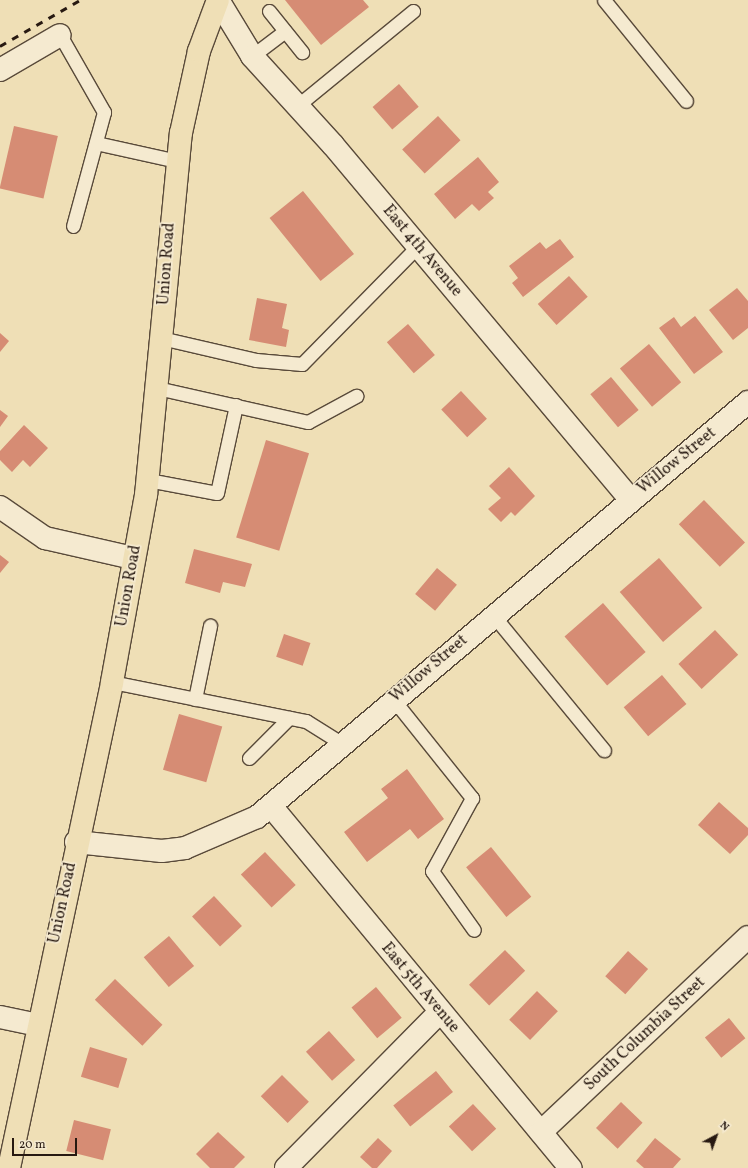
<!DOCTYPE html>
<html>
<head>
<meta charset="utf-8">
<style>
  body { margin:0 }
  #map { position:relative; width:748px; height:1168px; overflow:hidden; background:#efdfb6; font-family:Vollkorn,serif }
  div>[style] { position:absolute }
  .building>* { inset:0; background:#d68c74; transform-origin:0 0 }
  .roads { filter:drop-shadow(1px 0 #594a3a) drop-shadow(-1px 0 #594a3a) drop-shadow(0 1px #594a3a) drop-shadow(0 -1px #594a3a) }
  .service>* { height:13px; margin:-6.5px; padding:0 6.5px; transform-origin:6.5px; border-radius:6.5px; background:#f5ead0 }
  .minor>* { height:22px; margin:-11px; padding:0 11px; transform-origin:11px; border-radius:11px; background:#f5ead0 }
  .primary>* { height:22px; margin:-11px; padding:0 11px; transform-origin:11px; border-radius:11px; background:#efdfb6 }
  .rail>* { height:3px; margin-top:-1.5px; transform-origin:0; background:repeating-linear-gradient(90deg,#271911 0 7px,transparent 0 14px) }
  span { translate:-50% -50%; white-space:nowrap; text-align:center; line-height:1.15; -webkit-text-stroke:3.5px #f5ead0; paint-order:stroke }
  .street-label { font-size:16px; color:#271911 }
  .north { position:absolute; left:696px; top:1116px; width:40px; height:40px; -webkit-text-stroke:3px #f5ead0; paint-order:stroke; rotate:41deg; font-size:11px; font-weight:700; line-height:16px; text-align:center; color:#271911 }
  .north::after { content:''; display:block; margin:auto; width:14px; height:18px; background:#271911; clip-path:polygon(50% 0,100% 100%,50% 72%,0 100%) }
  .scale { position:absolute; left:12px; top:1138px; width:65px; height:18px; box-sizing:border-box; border:2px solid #271911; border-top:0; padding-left:5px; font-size:12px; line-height:14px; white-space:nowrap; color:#271911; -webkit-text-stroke:3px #f5ead0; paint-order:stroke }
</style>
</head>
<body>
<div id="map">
  <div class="building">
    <i style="clip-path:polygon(285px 0,363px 0,369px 7px,321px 45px)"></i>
    <i style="left:399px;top:84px;width:30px;height:35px;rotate:49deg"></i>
    <i style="left:438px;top:116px;width:33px;height:49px;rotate:47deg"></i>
    <i style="left:14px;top:126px;width:45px;height:64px;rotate:13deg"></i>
    <i style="clip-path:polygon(478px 157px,499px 182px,488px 192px,494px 198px,479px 211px,472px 204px,455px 219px,434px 194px)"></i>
    <i style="left:303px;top:191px;width:81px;height:43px;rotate:51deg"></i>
    <i style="clip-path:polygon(560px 239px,574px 257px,523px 297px,512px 283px,518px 278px,509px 266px,540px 242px,546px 249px)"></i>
    <i style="left:569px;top:276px;width:28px;height:42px;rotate:48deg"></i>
    <i style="clip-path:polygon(737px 288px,748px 301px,748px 328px,733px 340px,709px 310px)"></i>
    <i style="clip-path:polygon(257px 298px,287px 304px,282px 328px,289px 330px,286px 347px,249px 340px)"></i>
    <i style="clip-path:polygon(695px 316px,723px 352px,694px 374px,659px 328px,674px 317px,681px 327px)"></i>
    <i style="left:408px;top:324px;width:41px;height:28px;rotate:49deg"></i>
    <i style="clip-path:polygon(0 333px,9px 341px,0 352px)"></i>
    <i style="left:649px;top:344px;width:50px;height:38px;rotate:50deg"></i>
    <i style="left:611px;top:377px;width:43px;height:27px;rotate:50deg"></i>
    <i style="left:461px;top:391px;width:38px;height:27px;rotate:47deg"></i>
    <i style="clip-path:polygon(0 410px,8px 416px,0 427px)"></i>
    <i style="clip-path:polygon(24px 425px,48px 448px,30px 467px,23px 460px,12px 472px,0 460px,0 451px)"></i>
    <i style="left:266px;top:440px;width:45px;height:102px;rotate:17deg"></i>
    <i style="clip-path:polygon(509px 467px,535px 496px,515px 516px,511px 512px,501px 522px,488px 509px,501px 498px,489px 486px)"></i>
    <i style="left:704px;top:500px;width:59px;height:35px;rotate:46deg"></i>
    <i style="clip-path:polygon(194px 549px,252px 564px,245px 587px,223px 582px,220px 593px,185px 583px)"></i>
    <i style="clip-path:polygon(0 555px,9px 562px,0 573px)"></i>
    <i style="left:659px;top:558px;width:66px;height:52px;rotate:49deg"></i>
    <i style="left:437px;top:568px;width:26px;height:34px;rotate:40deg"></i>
    <i style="left:603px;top:603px;width:65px;height:51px;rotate:49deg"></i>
    <i style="left:715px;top:630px;width:34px;height:50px;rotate:47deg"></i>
    <i style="left:284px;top:634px;width:28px;height:24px;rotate:19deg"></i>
    <i style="left:662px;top:675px;width:38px;height:50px;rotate:50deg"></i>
    <i style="left:179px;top:714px;width:45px;height:58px;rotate:16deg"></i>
    <i style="clip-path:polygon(407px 769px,444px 819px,418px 839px,410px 829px,367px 862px,344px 832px,388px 798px,381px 789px)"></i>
    <i style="clip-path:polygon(719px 802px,748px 828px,748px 835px,730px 854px,698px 825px)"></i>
    <i style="left:491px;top:847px;width:64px;height:32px;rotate:51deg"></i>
    <i style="left:265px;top:852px;width:45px;height:33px;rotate:47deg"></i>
    <i style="left:214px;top:896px;width:41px;height:30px;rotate:47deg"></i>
    <i style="left:169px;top:936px;width:39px;height:33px;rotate:50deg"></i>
    <i style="left:505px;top:950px;width:29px;height:50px;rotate:46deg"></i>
    <i style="left:628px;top:951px;width:27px;height:34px;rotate:42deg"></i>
    <i style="left:115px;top:979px;width:66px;height:29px;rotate:44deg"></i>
    <i style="left:376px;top:987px;width:40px;height:32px;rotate:50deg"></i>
    <i style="left:537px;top:991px;width:29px;height:40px;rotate:44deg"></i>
    <i style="left:729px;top:1018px;width:26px;height:31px;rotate:51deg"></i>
    <i style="left:329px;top:1031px;width:39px;height:31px;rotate:48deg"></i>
    <i style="left:90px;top:1047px;width:39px;height:31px;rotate:17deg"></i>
    <i style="left:436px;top:1071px;width:27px;height:55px;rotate:51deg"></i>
    <i style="left:282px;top:1075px;width:38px;height:30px;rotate:45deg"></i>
    <i style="left:621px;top:1102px;width:30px;height:36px;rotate:44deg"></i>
    <i style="left:473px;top:1104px;width:34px;height:33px;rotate:47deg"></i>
    <i style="left:74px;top:1120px;width:38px;height:32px;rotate:14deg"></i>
    <i style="clip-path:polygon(218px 1132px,245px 1157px,234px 1168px,210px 1168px,196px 1154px)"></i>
    <i style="clip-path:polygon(378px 1138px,392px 1151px,377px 1168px,372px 1168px,360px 1157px)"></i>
    <i style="clip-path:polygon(655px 1138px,681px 1159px,673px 1168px,644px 1168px,636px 1161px)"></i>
  </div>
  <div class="roads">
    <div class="service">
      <i style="left:604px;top:0;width:130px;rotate:50.9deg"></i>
      <i style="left:269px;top:11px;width:53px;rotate:51.2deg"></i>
      <i style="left:60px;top:35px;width:89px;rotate:60.3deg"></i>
      <i style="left:104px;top:112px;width:118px;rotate:105.2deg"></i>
      <i style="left:252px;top:56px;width:41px;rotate:-37.1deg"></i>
      <i style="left:297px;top:106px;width:150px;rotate:-39.3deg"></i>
      <i style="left:96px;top:143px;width:83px;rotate:12.5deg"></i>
      <i style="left:161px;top:338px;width:98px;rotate:13deg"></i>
      <i style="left:256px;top:360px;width:46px;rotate:5deg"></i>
      <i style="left:302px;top:364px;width:165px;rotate:-45.5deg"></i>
      <i style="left:157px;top:388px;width:155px;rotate:12.7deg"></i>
      <i style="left:308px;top:422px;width:55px;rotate:-28.4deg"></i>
      <i style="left:148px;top:480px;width:70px;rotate:10.7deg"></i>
      <i style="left:217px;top:493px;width:90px;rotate:-77.8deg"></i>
      <i style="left:493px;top:615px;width:175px;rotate:50.6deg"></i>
      <i style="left:112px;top:682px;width:198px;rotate:11.4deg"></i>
      <i style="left:306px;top:721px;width:41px;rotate:32.2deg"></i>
      <i style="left:195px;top:699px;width:75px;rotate:-78.4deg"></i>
      <i style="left:393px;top:699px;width:127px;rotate:51.4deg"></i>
      <i style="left:472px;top:798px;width:83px;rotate:118.7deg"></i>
      <i style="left:432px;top:871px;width:72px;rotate:54.6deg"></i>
      <i style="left:249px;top:758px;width:57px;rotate:-45deg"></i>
    </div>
    <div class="minor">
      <i style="left:218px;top:0;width:66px;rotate:58.7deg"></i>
      <i style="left:252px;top:56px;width:120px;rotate:47.7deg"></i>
      <i style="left:333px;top:145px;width:462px;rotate:50deg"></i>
      <i style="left:0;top:70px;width:69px;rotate:-30.3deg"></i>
      <i style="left:0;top:507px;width:55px;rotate:34.6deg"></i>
      <i style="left:45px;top:538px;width:90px;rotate:12.8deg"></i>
      <i style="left:271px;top:806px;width:470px;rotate:50.4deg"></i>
      <i style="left:76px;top:842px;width:86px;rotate:6deg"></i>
      <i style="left:162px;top:851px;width:23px;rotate:-7deg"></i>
      <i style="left:185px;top:848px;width:78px;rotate:-23.3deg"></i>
      <i style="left:257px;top:817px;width:643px;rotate:-40.2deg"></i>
      <i style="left:0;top:1017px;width:39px;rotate:12deg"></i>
      <i style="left:541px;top:1132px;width:284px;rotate:-43.3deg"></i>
      <i style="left:286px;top:1168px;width:219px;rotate:-45.4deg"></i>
    </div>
    <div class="primary">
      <i style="left:9px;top:1168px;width:497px;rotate:-78deg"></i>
      <i style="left:112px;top:682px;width:190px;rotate:-79.7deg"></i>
      <i style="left:146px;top:495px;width:364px;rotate:-84.5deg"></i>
      <i style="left:181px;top:133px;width:84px;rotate:-77.6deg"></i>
      <i style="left:199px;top:51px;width:54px;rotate:-69.6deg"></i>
    </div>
  </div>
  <div class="rail">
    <i style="left:0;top:46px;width:92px;rotate:-29.9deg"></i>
  </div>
  <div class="street-label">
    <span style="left:422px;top:251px;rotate:50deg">East 4th Avenue</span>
    <span style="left:167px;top:264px;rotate:-86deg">Union Road</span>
    <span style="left:677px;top:461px;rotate:-39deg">Willow Street</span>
    <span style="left:129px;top:586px;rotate:-80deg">Union Road</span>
    <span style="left:429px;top:669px;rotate:-40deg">Willow Street</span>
    <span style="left:63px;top:903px;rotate:-78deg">Union Road</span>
    <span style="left:420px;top:988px;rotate:50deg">East 5th Avenue</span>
    <span style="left:645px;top:1034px;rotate:-43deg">South Columbia Street</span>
  </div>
  <div class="north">N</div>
  <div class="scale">20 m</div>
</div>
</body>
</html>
